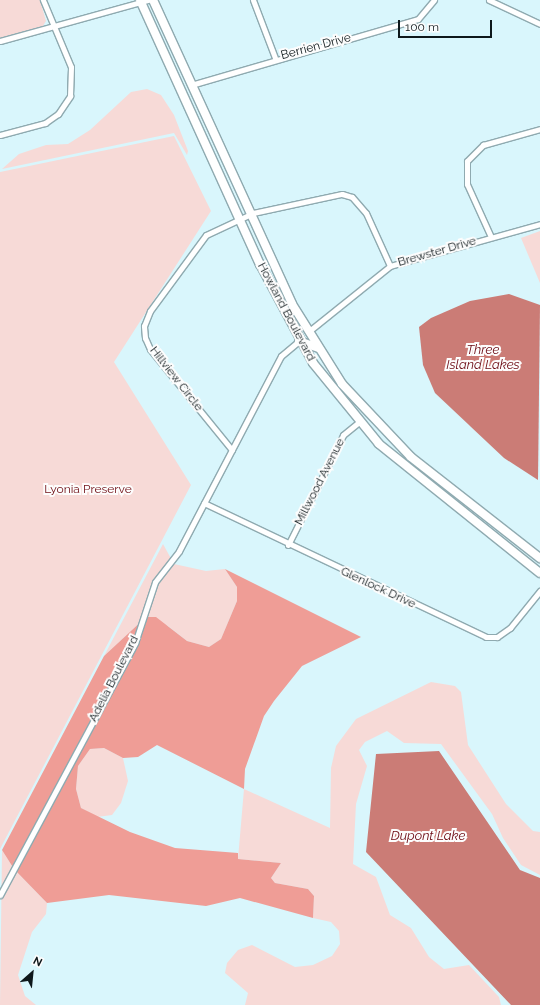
<!DOCTYPE html>
<html>
<head>
<meta charset="utf-8">
<style>
  body { margin:0 }
  #map { position:relative; width:540px; height:1005px; overflow:hidden; background:#d9f6fc; font-family:Raleway,sans-serif }
  div>[style] { position:absolute }
  .green>* { inset:0; background:#f7dad7 }
  .forest>* { inset:0; background:#ef9d96 }
  .water>* { inset:0; background:#cb7c76 }
  .roads { filter:drop-shadow(1px 0 #8faab0) drop-shadow(-1px 0 #8faab0) drop-shadow(0 1px #8faab0) drop-shadow(0 -1px #8faab0) }
  .street>* { height:5px; margin:-2.5px; padding:0 2.5px; transform-origin:2.5px; border-radius:2.5px; background:#fff }
  .primary>* { height:8px; margin:-4px; padding:0 4px; transform-origin:4px; border-radius:4px; background:#fff }
  span { translate:-50% -50%; white-space:nowrap; text-align:center; line-height:1.15; -webkit-text-stroke:4px #fdfdfd; paint-order:stroke }
  .street-label { font-size:12px; color:#0e181b }
  .park-label { font-size:12px; color:#6e0c13 }
  .water-label { font-size:13px; color:#6a0710; font-style:italic }
  .north { position:absolute; left:12px; top:953px; width:40px; height:40px; -webkit-text-stroke:3px #fdfdfd; paint-order:stroke; rotate:27deg; font-size:11px; font-weight:700; line-height:16px; text-align:center; color:#0e181b }
  .north::after { content:''; display:block; margin:auto; width:14px; height:18px; background:#0e181b; clip-path:polygon(50% 0,100% 100%,50% 72%,0 100%) }
  .scale { position:absolute; left:398px; top:20px; width:94px; height:18px; box-sizing:border-box; border:2px solid #0e181b; border-top:0; padding-left:5px; font-size:12px; line-height:14px; white-space:nowrap; color:#0e181b; -webkit-text-stroke:3px #fdfdfd; paint-order:stroke }
</style>
</head>
<body>
<div id="map">
  <div class="green">
    <i style="clip-path:polygon(0 0,40px 0,46px 21px,43px 26px,0 38px)"></i>
    <i style="clip-path:polygon(147px 89px,161px 95px,174px 115px,188px 151px,187px 155px,174px 133px,2px 169px,19px 154px,46px 145px,68px 144px,90px 130px,131px 92px)"></i>
    <i style="clip-path:polygon(174px 136px,211px 211px,114px 362px,191px 485px,0 849px,0 172px)"></i>
    <i style="clip-path:polygon(540px 231px,540px 283px,521px 238px)"></i>
    <i style="clip-path:polygon(163px 544px,174px 564px,206px 571px,225px 569px,237px 587px,237px 601px,221px 639px,209px 647px,187px 641px,168px 626px,146px 617px,104px 656px)"></i>
    <i style="clip-path:polygon(431px 682px,455px 686px,461px 692px,468px 745px,506px 804px,533px 831px,540px 832px,540px 875px,521px 865px,503px 838px,492px 814px,441px 744px,404px 743px,387px 731px,365px 742px,359px 750px,367px 766px,356px 804px,353px 864px,376px 877px,390px 915px,411px 928px,429px 957px,444px 969px,469px 965px,499px 997px,501px 1005px,245px 1005px,248px 993px,225px 973px,227px 963px,238px 950px,252px 945px,295px 967px,313px 965px,332px 956px,340px 944px,339px 931px,331px 922px,313px 918px,314px 896px,308px 889px,275px 883px,271px 878px,281px 863px,238px 859px,244px 789px,330px 828px,331px 768px,336px 746px,356px 719px)"></i>
    <i style="clip-path:polygon(104px 748px,123px 758px,128px 781px,121px 803px,112px 815px,97px 817px,81px 808px,76px 789px,78px 766px,90px 749px)"></i>
    <i style="clip-path:polygon(2px 850px,14px 869px,47px 903px,46px 914px,32px 932px,18px 975px,25px 996px,36px 1005px,0 1005px)"></i>
  </div>
  <div class="forest">
    <i style="clip-path:polygon(225px 569px,361px 637px,302px 666px,274px 701px,264px 716px,245px 769px,244px 789px,157px 745px,138px 757px,123px 758px,104px 748px,90px 749px,78px 766px,76px 789px,81px 808px,130px 832px,175px 848px,238px 853px,238px 859px,281px 863px,271px 878px,275px 883px,308px 889px,314px 896px,313px 918px,240px 898px,206px 906px,109px 895px,47px 903px,14px 869px,2px 850px,104px 656px,146px 617px,156px 617px,187px 641px,209px 647px,221px 639px,237px 601px,237px 587px)"></i>
  </div>
  <div class="water">
    <i style="clip-path:polygon(509px 294px,540px 305px,538px 480px,504px 458px,435px 393px,423px 365px,419px 327px,431px 318px,470px 301px)"></i>
    <i style="clip-path:polygon(439px 751px,520px 870px,540px 878px,540px 1005px,511px 1005px,366px 852px,376px 754px)"></i>
  </div>
  <div class="roads">
    <div class="street">
      <i style="left:253px;top:0;width:62px;rotate:69.2deg"></i>
      <i style="left:489px;top:0;width:56px;rotate:25.2deg"></i>
      <i style="left:0;top:41px;width:154px;rotate:-15.5deg"></i>
      <i style="left:191px;top:85px;width:236px;rotate:-16.2deg"></i>
      <i style="left:418px;top:19px;width:25px;rotate:-50deg"></i>
      <i style="left:0;top:135px;width:47px;rotate:-14.9deg"></i>
      <i style="left:45px;top:123px;width:16px;rotate:-35deg"></i>
      <i style="left:58px;top:114px;width:22px;rotate:-56deg"></i>
      <i style="left:70px;top:96px;width:29px;rotate:-88deg"></i>
      <i style="left:71px;top:67px;width:73px;rotate:-112.7deg"></i>
      <i style="left:491px;top:237px;width:58px;rotate:-114.4deg"></i>
      <i style="left:467px;top:184px;width:23px;rotate:-90deg"></i>
      <i style="left:467px;top:161px;width:23px;rotate:-45deg"></i>
      <i style="left:483px;top:145px;width:59px;rotate:-15.7deg"></i>
      <i style="left:308px;top:332px;width:105px;rotate:-38.8deg"></i>
      <i style="left:390px;top:266px;width:156px;rotate:-15.6deg"></i>
      <i style="left:232px;top:450px;width:130px;rotate:-129.1deg"></i>
      <i style="left:150px;top:349px;width:12px;rotate:-114deg"></i>
      <i style="left:145px;top:338px;width:12px;rotate:-95deg"></i>
      <i style="left:144px;top:326px;width:16px;rotate:-68deg"></i>
      <i style="left:150px;top:311px;width:94px;rotate:-53.6deg"></i>
      <i style="left:206px;top:235px;width:52px;rotate:-25.1deg"></i>
      <i style="left:253px;top:213px;width:91px;rotate:-12.1deg"></i>
      <i style="left:342px;top:194px;width:10px;rotate:17deg"></i>
      <i style="left:352px;top:197px;width:21px;rotate:49deg"></i>
      <i style="left:366px;top:213px;width:58px;rotate:65.6deg"></i>
      <i style="left:204px;top:503px;width:312px;rotate:25.4deg"></i>
      <i style="left:486px;top:637px;width:11px"></i>
      <i style="left:497px;top:637px;width:16px;rotate:-35deg"></i>
      <i style="left:510px;top:628px;width:48px;rotate:-51deg"></i>
      <i style="left:288px;top:545px;width:123px;rotate:-63.4deg"></i>
      <i style="left:343px;top:435px;width:19px;rotate:-39deg"></i>
      <i style="left:0;top:895px;width:286px;rotate:-61.8deg"></i>
      <i style="left:135px;top:643px;width:64px;rotate:-71.8deg"></i>
      <i style="left:155px;top:582px;width:39px;rotate:-52deg"></i>
      <i style="left:179px;top:551px;width:220px;rotate:-62.4deg"></i>
      <i style="left:281px;top:356px;width:23px;rotate:-40deg"></i>
    </div>
    <div class="primary">
      <i style="left:140px;top:0;width:290px;rotate:65.6deg"></i>
      <i style="left:260px;top:264px;width:112px;rotate:61.8deg"></i>
      <i style="left:313px;top:363px;width:104px;rotate:50.8deg"></i>
      <i style="left:379px;top:444px;width:206px;rotate:38.7deg"></i>
      <i style="left:153px;top:0;width:334px;rotate:65.4deg"></i>
      <i style="left:292px;top:304px;width:94px;rotate:58deg"></i>
      <i style="left:342px;top:384px;width:100px;rotate:46.6deg"></i>
      <i style="left:411px;top:457px;width:164px;rotate:38.1deg"></i>
      <i style="left:299px;top:341px;width:20px;rotate:20deg"></i>
    </div>
  </div>
  <div class="street-label">
    <span style="left:316px;top:47px;rotate:-15deg">Berrien Drive</span>
    <span style="left:437px;top:252px;rotate:-16deg">Brewster Drive</span>
    <span style="left:286px;top:312px;rotate:62deg">Howland Boulevard</span>
    <span style="left:176px;top:379px;rotate:52deg">Hillview Circle</span>
    <span style="left:320px;top:482px;rotate:-63deg">Millwood Avenue</span>
    <span style="left:378px;top:588px;rotate:25deg">Glenlock Drive</span>
    <span style="left:114px;top:679px;rotate:-63deg">Adelia Boulevard</span>
  </div>
  <div class="park-label">
    <span style="left:88px;top:490px">Lyonia Preserve</span>
  </div>
  <div class="water-label">
    <span style="left:483px;top:358px">Three<br>Island Lakes</span>
    <span style="left:428px;top:836px">Dupont Lake</span>
  </div>
  <div class="north">N</div>
  <div class="scale">100 m</div>
</div>
</body>
</html>
